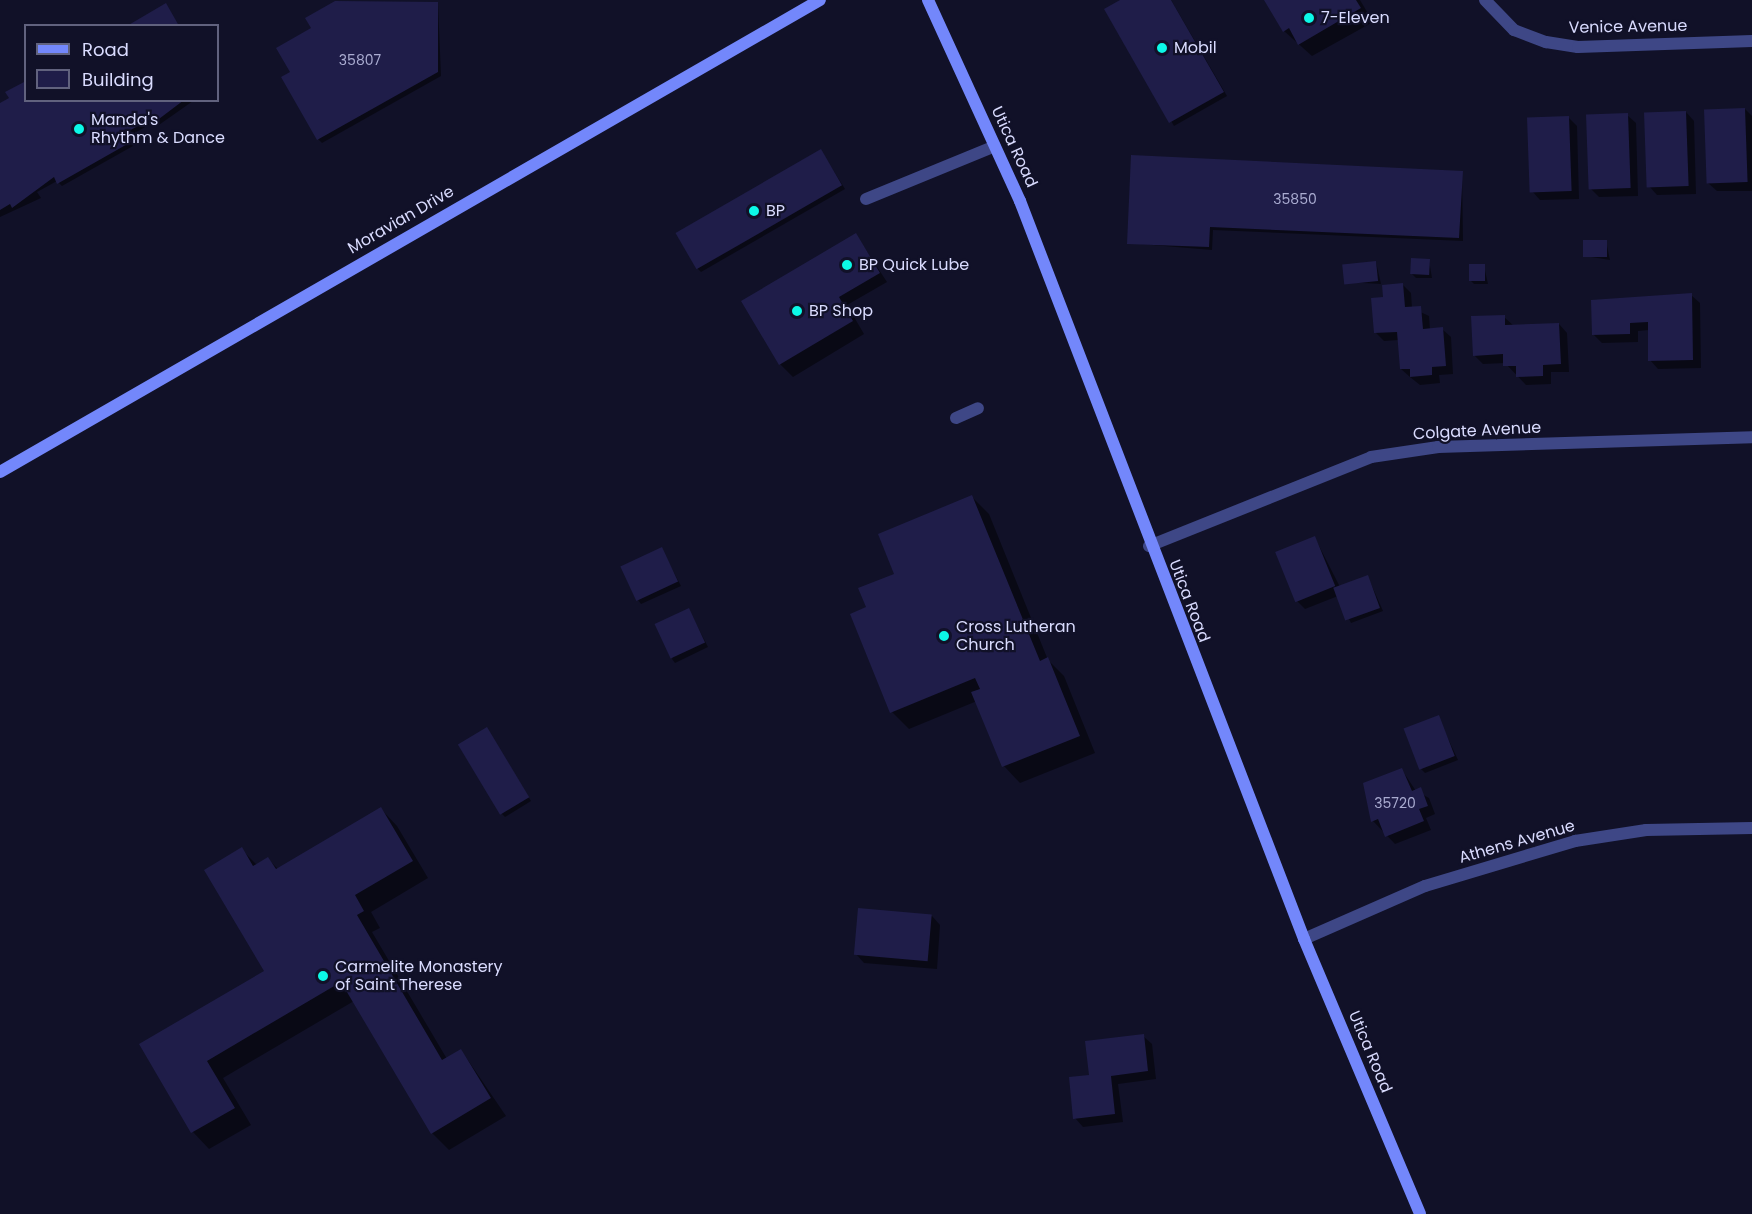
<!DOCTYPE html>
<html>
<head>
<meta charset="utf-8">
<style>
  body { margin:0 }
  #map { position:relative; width:1752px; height:1214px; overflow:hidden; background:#111128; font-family:Poppins,sans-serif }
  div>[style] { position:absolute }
  .shadow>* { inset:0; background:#0007 }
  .building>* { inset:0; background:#1f1d49; transform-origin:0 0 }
  .lane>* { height:12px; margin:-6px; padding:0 6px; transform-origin:6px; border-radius:6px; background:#3e4786 }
  .street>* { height:12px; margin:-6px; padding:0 6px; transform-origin:6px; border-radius:6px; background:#3e4786 }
  .secondary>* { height:12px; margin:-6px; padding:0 6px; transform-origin:6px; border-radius:6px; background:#7387fb }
  .dots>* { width:16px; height:16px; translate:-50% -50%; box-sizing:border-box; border:3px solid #111128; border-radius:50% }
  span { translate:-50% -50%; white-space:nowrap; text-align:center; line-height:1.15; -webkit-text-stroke:4.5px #111128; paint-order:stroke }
  .number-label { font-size:14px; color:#aaacd1 }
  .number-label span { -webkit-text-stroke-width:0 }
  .poi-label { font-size:16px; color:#d9dbfe }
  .left { translate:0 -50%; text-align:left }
  .street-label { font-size:16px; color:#d9dbfe }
  .legend { position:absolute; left:24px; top:24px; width:195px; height:78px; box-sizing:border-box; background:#111128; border:2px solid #61627e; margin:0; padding:8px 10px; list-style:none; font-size:18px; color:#d9dbfe }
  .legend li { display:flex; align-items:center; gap:12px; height:30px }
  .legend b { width:30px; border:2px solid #61627e }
</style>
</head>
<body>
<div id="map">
  <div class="shadow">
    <i style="clip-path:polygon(1123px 0,1171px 0,1227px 96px,1174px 126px,1106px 10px)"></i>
    <i style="clip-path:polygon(1266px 0,1360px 0,1373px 22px,1312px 56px,1284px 31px)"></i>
    <i style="clip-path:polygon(438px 3px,441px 76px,322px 143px,318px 139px)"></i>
    <i style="clip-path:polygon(26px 100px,193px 100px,193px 101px,156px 127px,152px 123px,128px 137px,133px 146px,62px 186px,57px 181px,37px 192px,41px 198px,0 217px,0 105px)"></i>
    <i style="clip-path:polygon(1745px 109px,1752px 116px,1752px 191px,1717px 191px,1708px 183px)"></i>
    <i style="clip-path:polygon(1686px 112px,1694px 121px,1696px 194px,1657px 195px,1649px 186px)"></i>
    <i style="clip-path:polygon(1627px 115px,1636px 123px,1638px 196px,1599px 197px,1590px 188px)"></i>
    <i style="clip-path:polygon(1569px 118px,1577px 126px,1579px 199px,1540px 200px,1532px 191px,1545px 119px)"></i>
    <i style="clip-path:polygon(821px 151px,845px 189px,701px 272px,697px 268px)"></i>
    <i style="clip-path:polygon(1462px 172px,1463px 241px,1213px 230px,1212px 250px,1128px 243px)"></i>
    <i style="clip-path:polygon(856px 235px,887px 282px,847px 305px,864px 334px,793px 377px,780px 364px)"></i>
    <i style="clip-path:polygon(1606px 241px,1610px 260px,1585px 256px)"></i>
    <i style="clip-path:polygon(1429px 260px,1432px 278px,1416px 278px,1412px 274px)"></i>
    <i style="clip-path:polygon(1376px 262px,1381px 284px,1345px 282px)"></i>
    <i style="clip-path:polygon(1484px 266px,1488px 284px,1474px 284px,1470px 280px)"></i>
    <i style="clip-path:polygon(1403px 285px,1411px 293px,1412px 308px,1429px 316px,1430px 330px,1442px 329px,1451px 337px,1453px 374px,1439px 375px,1440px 383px,1420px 385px,1410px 377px,1401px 369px,1399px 340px,1384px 341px,1376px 333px,1385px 299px)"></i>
    <i style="clip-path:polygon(1691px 295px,1700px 303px,1701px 368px,1658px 369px,1650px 360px,1649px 330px,1638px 331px,1638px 342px,1602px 343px,1593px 334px)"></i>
    <i style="clip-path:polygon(1504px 317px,1514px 326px,1559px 324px,1567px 333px,1569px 372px,1551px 372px,1551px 384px,1526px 385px,1505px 363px,1483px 364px,1474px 355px)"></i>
    <i style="clip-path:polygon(972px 497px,989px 514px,1048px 660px,1064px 676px,1095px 753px,1020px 783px,1004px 766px,977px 701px,909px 729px,892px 712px,896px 574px)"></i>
    <i style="clip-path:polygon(1315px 538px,1340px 587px,1368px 577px,1383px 611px,1351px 623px,1338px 596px,1305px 609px,1297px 601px)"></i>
    <i style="clip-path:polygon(661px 548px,681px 586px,641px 604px,638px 600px)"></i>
    <i style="clip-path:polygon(689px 610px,708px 647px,675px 663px,672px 659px)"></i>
    <i style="clip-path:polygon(1438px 717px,1458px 760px,1425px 773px,1421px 769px)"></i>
    <i style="clip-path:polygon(487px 729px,531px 801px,505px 817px,501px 813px)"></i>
    <i style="clip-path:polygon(1402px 770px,1416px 791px,1429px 798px,1435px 814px,1426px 818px,1431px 830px,1395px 844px,1373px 821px,1365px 784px)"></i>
    <i style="clip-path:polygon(381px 809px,397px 826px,428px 878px,371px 912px,380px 928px,372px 932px,447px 1059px,461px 1050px,506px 1116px,449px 1150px,432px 1133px,354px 1001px,223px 1078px,251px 1125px,209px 1149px,193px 1132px,141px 1045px,266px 971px,241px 849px,257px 865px,268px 859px,278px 869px)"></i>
    <i style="clip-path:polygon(932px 916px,940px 925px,937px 969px,864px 963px,856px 954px)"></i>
    <i style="clip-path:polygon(1143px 1036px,1152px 1044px,1156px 1079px,1118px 1084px,1123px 1122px,1083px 1127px,1075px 1118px,1091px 1076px)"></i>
  </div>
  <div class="building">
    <i style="clip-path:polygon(1120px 0,1171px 0,1224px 92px,1169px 123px,1104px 9px)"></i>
    <i style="clip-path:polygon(1264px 0,1356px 0,1361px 8px,1298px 45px,1289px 28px,1283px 32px)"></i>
    <i style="clip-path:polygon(335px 1px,438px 2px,438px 72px,317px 140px,281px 77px,290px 72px,276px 48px,311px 28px,305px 18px)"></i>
    <i style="clip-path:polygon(166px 3px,179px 26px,127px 26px,132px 23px)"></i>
    <i style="clip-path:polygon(26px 81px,26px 100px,184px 100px,151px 125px,149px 120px,125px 133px,131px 142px,57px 184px,54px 177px,12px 208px,10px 204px,0 210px,0 103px,9px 98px,5px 92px)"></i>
    <i style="left:1745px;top:108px;width:74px;height:41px;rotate:88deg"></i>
    <i style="left:1686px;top:111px;width:75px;height:42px;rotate:88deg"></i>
    <i style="left:1628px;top:113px;width:75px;height:42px;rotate:88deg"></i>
    <i style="left:1569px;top:116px;width:75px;height:42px;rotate:88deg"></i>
    <i style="left:821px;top:149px;width:42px;height:168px;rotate:60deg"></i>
    <i style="clip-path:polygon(1131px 155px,1463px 171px,1459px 238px,1210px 227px,1209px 247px,1127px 244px)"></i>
    <i style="clip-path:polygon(856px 233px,880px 273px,839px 297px,853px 321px,779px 365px,741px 301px)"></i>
    <i style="left:1583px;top:240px;width:24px;height:17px"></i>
    <i style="left:1411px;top:258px;width:19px;height:16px;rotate:3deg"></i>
    <i style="left:1376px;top:261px;width:20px;height:34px;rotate:84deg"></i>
    <i style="left:1469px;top:264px;width:16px;height:17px"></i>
    <i style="clip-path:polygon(1403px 283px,1405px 307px,1421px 306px,1423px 329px,1443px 327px,1446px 366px,1432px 367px,1432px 375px,1410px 377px,1410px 369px,1400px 369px,1397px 332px,1374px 333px,1371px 298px,1383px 297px,1382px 285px)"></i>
    <i style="clip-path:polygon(1692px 293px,1693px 360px,1648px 361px,1648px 322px,1630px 323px,1630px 334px,1592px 335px,1591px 300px)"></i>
    <i style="clip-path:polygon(1505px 315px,1505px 325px,1559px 323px,1561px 364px,1543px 365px,1543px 376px,1516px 377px,1516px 366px,1503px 366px,1503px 354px,1473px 356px,1471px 316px)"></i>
    <i style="clip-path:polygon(972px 495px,1040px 661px,1048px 657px,1080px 736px,1002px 767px,971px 692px,980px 689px,975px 678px,890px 713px,850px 614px,866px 607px,858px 588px,894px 574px,878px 534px)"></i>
    <i style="left:1315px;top:536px;width:54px;height:43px;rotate:68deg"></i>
    <i style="left:662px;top:547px;width:38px;height:46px;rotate:65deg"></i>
    <i style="left:1368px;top:575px;width:35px;height:37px;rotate:70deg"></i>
    <i style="left:689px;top:608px;width:38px;height:38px;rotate:65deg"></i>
    <i style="left:1439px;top:715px;width:44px;height:38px;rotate:69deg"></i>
    <i style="left:487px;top:727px;width:82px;height:34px;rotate:59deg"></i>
    <i style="clip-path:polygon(1402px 768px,1412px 791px,1421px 787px,1428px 806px,1419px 809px,1424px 821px,1385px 837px,1378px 819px,1371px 822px,1363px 783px)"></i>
    <i style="clip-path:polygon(381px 807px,413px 861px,355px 895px,364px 911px,357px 915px,442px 1060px,461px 1049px,491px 1098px,431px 1134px,341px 982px,207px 1061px,235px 1108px,191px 1133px,139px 1044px,264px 971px,204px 870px,242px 847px,253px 866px,268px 857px,276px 869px)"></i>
    <i style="left:858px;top:908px;width:74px;height:47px;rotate:5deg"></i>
    <i style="clip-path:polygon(1144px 1034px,1148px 1071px,1111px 1076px,1115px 1114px,1073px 1119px,1069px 1077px,1089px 1075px,1085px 1041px)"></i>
  </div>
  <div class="lane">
    <i style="left:866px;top:199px;width:139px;rotate:-22.3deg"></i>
    <i style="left:956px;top:418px;width:24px;rotate:-24deg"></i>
  </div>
  <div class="street">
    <i style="left:1485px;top:0;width:42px;rotate:46deg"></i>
    <i style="left:1514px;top:30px;width:34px;rotate:21deg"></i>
    <i style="left:1546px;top:42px;width:32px;rotate:9deg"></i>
    <i style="left:1578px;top:47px;width:174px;rotate:-2deg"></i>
    <i style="left:1149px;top:546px;width:239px;rotate:-21.8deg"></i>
    <i style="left:1371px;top:457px;width:68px;rotate:-8.5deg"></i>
    <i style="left:1438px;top:447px;width:314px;rotate:-1.8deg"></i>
    <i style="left:1304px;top:939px;width:132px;rotate:-23.7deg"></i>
    <i style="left:1425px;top:886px;width:157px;rotate:-16.7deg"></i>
    <i style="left:1575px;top:841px;width:72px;rotate:-8.8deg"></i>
    <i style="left:1646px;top:830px;width:106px;rotate:-1.1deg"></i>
  </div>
  <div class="secondary">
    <i style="left:928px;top:0;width:221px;rotate:65.4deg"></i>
    <i style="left:1020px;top:201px;width:791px;rotate:68.95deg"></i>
    <i style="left:1304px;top:939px;width:298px;rotate:67.1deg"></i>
    <i style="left:0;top:472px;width:946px;rotate:-29.93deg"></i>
  </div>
  <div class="dots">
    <i style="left:1309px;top:18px;background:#0cf8e7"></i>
    <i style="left:1162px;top:48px;background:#0cf8e7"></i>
    <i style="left:79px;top:129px;background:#0cf8e7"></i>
    <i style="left:754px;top:211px;background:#0cf8e7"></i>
    <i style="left:847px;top:265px;background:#0cf8e7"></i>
    <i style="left:797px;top:311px;background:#0cf8e7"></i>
    <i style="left:944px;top:636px;background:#0cf8e7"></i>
    <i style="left:323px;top:976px;background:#0cf8e7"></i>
  </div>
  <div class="number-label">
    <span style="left:360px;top:60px">35807</span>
    <span style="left:1295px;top:199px">35850</span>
    <span style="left:1395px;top:803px">35720</span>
  </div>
  <div class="poi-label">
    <span class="left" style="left:1321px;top:18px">7-Eleven</span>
    <span class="left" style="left:1174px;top:48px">Mobil</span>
    <span class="left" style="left:91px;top:129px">Manda's<br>Rhythm &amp; Dance</span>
    <span class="left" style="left:766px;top:211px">BP</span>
    <span class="left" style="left:859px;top:265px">BP Quick Lube</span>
    <span class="left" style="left:809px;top:311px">BP Shop</span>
    <span class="left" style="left:956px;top:636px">Cross Lutheran<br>Church</span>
    <span class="left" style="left:335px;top:976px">Carmelite Monastery<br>of Saint Therese</span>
  </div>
  <div class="street-label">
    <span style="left:1628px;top:27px;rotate:-1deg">Venice Avenue</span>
    <span style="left:1014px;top:147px;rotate:65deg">Utica Road</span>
    <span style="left:401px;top:220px;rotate:-30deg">Moravian Drive</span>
    <span style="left:1477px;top:431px;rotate:-3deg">Colgate Avenue</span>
    <span style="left:1189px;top:601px;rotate:69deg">Utica Road</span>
    <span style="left:1517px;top:842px;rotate:-16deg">Athens Avenue</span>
    <span style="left:1370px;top:1052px;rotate:67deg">Utica Road</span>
  </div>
  <ul class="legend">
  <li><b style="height:8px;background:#7387fb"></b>Road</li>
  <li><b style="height:16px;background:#1f1d49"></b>Building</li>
  </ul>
</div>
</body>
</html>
